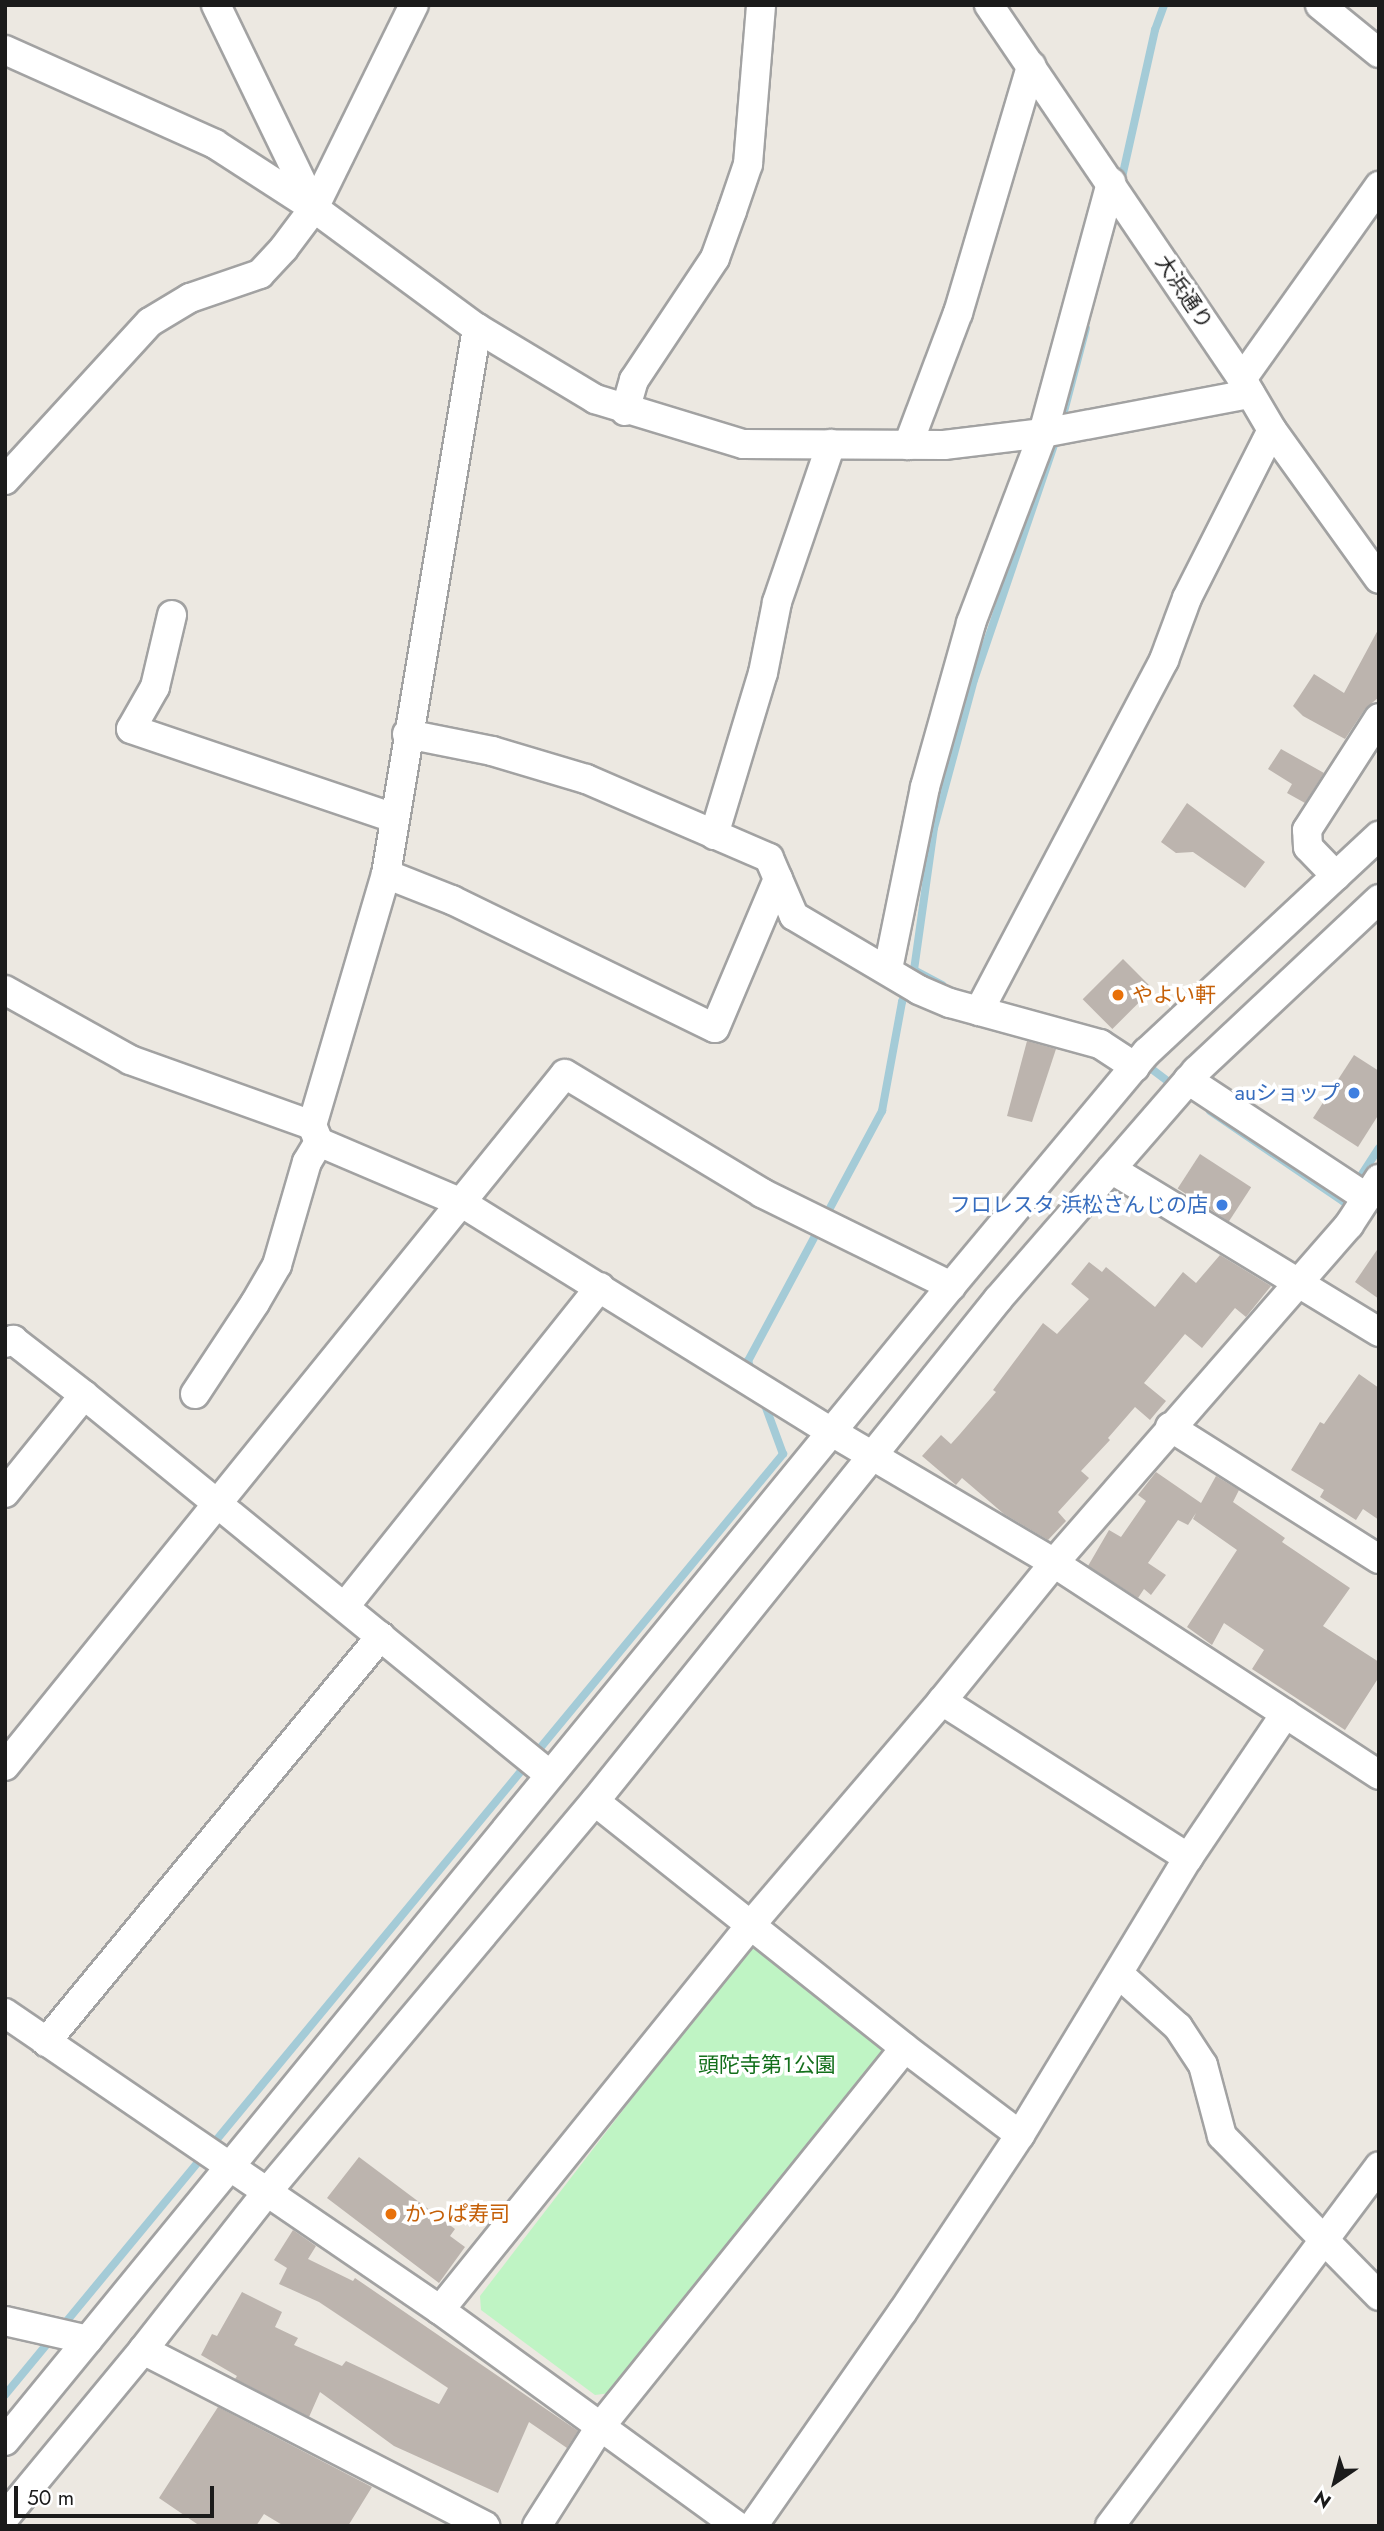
<!DOCTYPE html>
<html>
<head>
<meta charset="utf-8">
<style>
  body { margin:0 }
  #map { position:relative; width:1384px; height:2531px; overflow:hidden; background:#ece8e1; font-family:Jost,"Noto Sans JP",sans-serif }
  div>[style] { position:absolute }
  .park>* { inset:0; background:#bff4c4 }
  .stream>* { height:8px; margin:-4px; padding:0 4px; transform-origin:4px; border-radius:4px; background:#a4cbd7 }
  .building>* { inset:0; background:#bcb4ae; transform-origin:0 0 }
  .roads { filter:drop-shadow(2px 0 #a2a2a2) drop-shadow(-2px 0 #a2a2a2) drop-shadow(0 2px #a2a2a2) drop-shadow(0 -2px #a2a2a2) }
  .minor>* { height:28px; margin:-14px; padding:0 14px; transform-origin:14px; border-radius:14px; background:#fff }
  .dots>* { width:19px; height:19px; translate:-50% -50%; box-sizing:border-box; border:4px solid #fff; border-radius:50% }
  span { translate:-50% -50%; white-space:nowrap; text-align:center; line-height:1.15; -webkit-text-stroke:7px #fff; paint-order:stroke }
  .street-label { font-size:21px; color:#1b1b1b }
  .food-label { font-size:21px; color:#c56008 }
  .left { translate:0 -50%; text-align:left }
  .shop-label { font-size:21px; color:#366cbe }
  .right { translate:-100% -50%; text-align:right }
  .park-label { font-size:21px; color:#136f1b }
  .frame { position:absolute; inset:0; border:7px solid #1b1b1b; pointer-events:none }
  .north { position:absolute; left:1300px; top:2447px; width:70px; height:70px; -webkit-text-stroke:5px #fff; paint-order:stroke; rotate:215deg; font-size:19px; font-weight:700; line-height:28px; text-align:center; color:#1b1b1b }
  .north::after { content:''; display:block; margin:auto; width:24px; height:32px; background:#1b1b1b; clip-path:polygon(50% 0,100% 100%,50% 72%,0 100%) }
  .scale { position:absolute; left:14px; top:2486px; width:200px; height:32px; box-sizing:border-box; border:4px solid #1b1b1b; border-top:0; padding-left:9px; font-size:21px; line-height:24px; white-space:nowrap; color:#1b1b1b; -webkit-text-stroke:5px #fff; paint-order:stroke }
</style>
</head>
<body>
<div id="map">
  <div class="park">
    <i style="clip-path:polygon(760px 1948px,882px 2047px,883px 2060px,611px 2393px,595px 2395px,481px 2310px,480px 2296px,747px 1949px)"></i>
  </div>
  <div class="stream">
    <i style="left:1121px;top:182px;width:156px;rotate:-77.4deg"></i>
    <i style="left:1155px;top:30px;width:27px;rotate:-70deg"></i>
    <i style="left:1061px;top:423px;width:98px;rotate:-75.3deg"></i>
    <i style="left:914px;top:970px;width:32px;rotate:28deg"></i>
    <i style="left:1145px;top:1064px;width:40px;rotate:37deg"></i>
    <i style="left:1210px;top:1111px;width:162px;rotate:34.2deg"></i>
    <i style="left:1344px;top:1202px;width:64px;rotate:-57.1deg"></i>
    <i style="left:752px;top:1372px;width:12px;rotate:-110deg"></i>
    <i style="left:748px;top:1361px;width:284px;rotate:-61.8deg"></i>
    <i style="left:882px;top:1111px;width:111px;rotate:-79.6deg"></i>
    <i style="left:902px;top:1002px;width:34px;rotate:-69deg"></i>
    <i style="left:914px;top:970px;width:143px;rotate:-82deg"></i>
    <i style="left:934px;top:828px;width:153px;rotate:-74.9deg"></i>
    <i style="left:974px;top:680px;width:258px;rotate:-71.2deg"></i>
    <i style="left:61px;top:2328px;width:1134px;rotate:-50.44deg"></i>
    <i style="left:783px;top:1454px;width:61px;rotate:-110.2deg"></i>
    <i style="left:5px;top:2395px;width:74px;rotate:-50.5deg"></i>
  </div>
  <div class="building">
    <i style="clip-path:polygon(1379px 628px,1379px 697px,1365px 709px,1345px 739px,1303px 716px,1293px 706px,1314px 674px,1344px 693px)"></i>
    <i style="clip-path:polygon(1281px 749px,1324px 773px,1305px 803px,1287px 793px,1292px 784px,1268px 769px)"></i>
    <i style="clip-path:polygon(1187px 803px,1265px 862px,1245px 888px,1193px 852px,1176px 853px,1161px 842px)"></i>
    <i style="left:1123px;top:959px;width:42px;height:57px;rotate:45deg"></i>
    <i style="clip-path:polygon(1027px 1041px,1056px 1049px,1032px 1122px,1007px 1116px)"></i>
    <i style="clip-path:polygon(1354px 1055px,1379px 1071px,1379px 1114px,1358px 1147px,1313px 1118px)"></i>
    <i style="left:1200px;top:1154px;width:61px;height:41px;rotate:33deg"></i>
    <i style="clip-path:polygon(1379px 1247px,1379px 1299px,1355px 1282px)"></i>
    <i style="clip-path:polygon(1220px 1255px,1271px 1286px,1246px 1317px,1235px 1308px,1202px 1348px,1185px 1334px,1144px 1383px,1166px 1401px,1150px 1420px,1135px 1407px,1108px 1438px,1110px 1440px,1081px 1471px,1089px 1478px,1058px 1512px,1066px 1521px,1048px 1540px,1004px 1514px,962px 1478px,956px 1485px,922px 1456px,941px 1435px,951px 1444px,960px 1434px,996px 1392px,993px 1390px,1043px 1323px,1057px 1334px,1089px 1299px,1071px 1284px,1089px 1262px,1102px 1272px,1106px 1267px,1155px 1307px,1183px 1272px,1196px 1283px)"></i>
    <i style="clip-path:polygon(1359px 1374px,1379px 1388px,1379px 1520px,1363px 1509px,1356px 1520px,1320px 1497px,1324px 1490px,1291px 1470px,1320px 1422px,1324px 1424px)"></i>
    <i style="clip-path:polygon(1156px 1472px,1201px 1503px,1216px 1476px,1239px 1490px,1233px 1502px,1285px 1538px,1282px 1542px,1350px 1588px,1323px 1626px,1379px 1662px,1379px 1677px,1345px 1730px,1252px 1669px,1264px 1650px,1224px 1623px,1212px 1645px,1187px 1627px,1237px 1550px,1193px 1519px,1196px 1513px,1188px 1525px,1178px 1520px,1148px 1563px,1166px 1575px,1151px 1595px,1144px 1589px,1138px 1598px,1088px 1566px,1109px 1530px,1121px 1537px,1146px 1501px,1138px 1495px)"></i>
    <i style="clip-path:polygon(359px 2157px,455px 2229px,450px 2236px,465px 2247px,439px 2283px,327px 2198px)"></i>
    <i style="clip-path:polygon(293px 2230px,316px 2246px,308px 2259px,353px 2281px,355px 2278px,578px 2431px,567px 2448px,529px 2422px,498px 2493px,394px 2446px,320px 2392px,309px 2417px,235px 2379px,237px 2376px,201px 2355px,212px 2334px,217px 2336px,242px 2292px,282px 2312px,275px 2327px,298px 2338px,294px 2345px,342px 2366px,346px 2361px,439px 2404px,448px 2388px,319px 2302px,279px 2284px,287px 2268px,274px 2260px)"></i>
    <i style="clip-path:polygon(218px 2407px,372px 2487px,348px 2526px,284px 2526px,264px 2514px,256px 2526px,200px 2526px,159px 2498px)"></i>
  </div>
  <div class="roads">
    <div class="minor">
      <i style="left:216px;top:5px;width:225px;rotate:64.2deg"></i>
      <i style="left:989px;top:5px;width:452px;rotate:55.9deg"></i>
      <i style="left:1242px;top:379px;width:59px;rotate:59.5deg"></i>
      <i style="left:1272px;top:430px;width:183px;rotate:54.3deg"></i>
      <i style="left:1320px;top:5px;width:76px;rotate:39.1deg"></i>
      <i style="left:5px;top:50px;width:230px;rotate:24.1deg"></i>
      <i style="left:215px;top:144px;width:118px;rotate:32.9deg"></i>
      <i style="left:314px;top:208px;width:202px;rotate:36.4deg"></i>
      <i style="left:477px;top:328px;width:138px;rotate:31deg"></i>
      <i style="left:595px;top:399px;width:155px;rotate:16.9deg"></i>
      <i style="left:743px;top:444px;width:201px;rotate:0.3deg"></i>
      <i style="left:944px;top:445px;width:100px;rotate:-6.9deg"></i>
      <i style="left:1043px;top:433px;width:211px;rotate:-10.7deg"></i>
      <i style="left:477px;top:328px;width:554px;rotate:99.46deg"></i>
      <i style="left:386px;top:874px;width:262px;rotate:106.4deg"></i>
      <i style="left:312px;top:1125px;width:18px;rotate:68deg"></i>
      <i style="left:319px;top:1142px;width:155px;rotate:23.1deg"></i>
      <i style="left:462px;top:1203px;width:435px;rotate:31.8deg"></i>
      <i style="left:832px;top:1432px;width:258px;rotate:30.5deg"></i>
      <i style="left:1054px;top:1563px;width:388px;rotate:33.1deg"></i>
      <i style="left:1242px;top:379px;width:237px;rotate:-54.6deg"></i>
      <i style="left:625px;top:411px;width:32px;rotate:-74deg"></i>
      <i style="left:634px;top:380px;width:146px;rotate:-56.4deg"></i>
      <i style="left:715px;top:258px;width:50px;rotate:-70.1deg"></i>
      <i style="left:732px;top:211px;width:50px;rotate:-71.2deg"></i>
      <i style="left:748px;top:164px;width:160px;rotate:-85.3deg"></i>
      <i style="left:908px;top:445px;width:141px;rotate:-69.3deg"></i>
      <i style="left:958px;top:313px;width:258px;rotate:-73.5deg"></i>
      <i style="left:5px;top:480px;width:214px;rotate:-47.5deg"></i>
      <i style="left:150px;top:322px;width:47px;rotate:-31deg"></i>
      <i style="left:190px;top:298px;width:74px;rotate:-18.9deg"></i>
      <i style="left:260px;top:274px;width:35px;rotate:-47deg"></i>
      <i style="left:284px;top:248px;width:50px;rotate:-53.1deg"></i>
      <i style="left:314px;top:208px;width:226px;rotate:-63.8deg"></i>
      <i style="left:172px;top:615px;width:74px;rotate:103.3deg"></i>
      <i style="left:155px;top:687px;width:48px;rotate:119.7deg"></i>
      <i style="left:131px;top:729px;width:278px;rotate:18.7deg"></i>
      <i style="left:407px;top:734px;width:87px;rotate:11.3deg"></i>
      <i style="left:492px;top:751px;width:98px;rotate:16.6deg"></i>
      <i style="left:586px;top:779px;width:199px;rotate:23.3deg"></i>
      <i style="left:769px;top:858px;width:63px;rotate:66.7deg"></i>
      <i style="left:794px;top:916px;width:145px;rotate:30.6deg"></i>
      <i style="left:919px;top:990px;width:34px;rotate:23deg"></i>
      <i style="left:950px;top:1003px;width:156px;rotate:15.3deg"></i>
      <i style="left:1100px;top:1044px;width:42px;rotate:33.3deg"></i>
      <i style="left:714px;top:835px;width:169px;rotate:-73.2deg"></i>
      <i style="left:763px;top:673px;width:72px;rotate:-78.8deg"></i>
      <i style="left:777px;top:602px;width:167px;rotate:-71.1deg"></i>
      <i style="left:386px;top:874px;width:71px;rotate:21.5deg"></i>
      <i style="left:452px;top:900px;width:292px;rotate:26deg"></i>
      <i style="left:715px;top:1028px;width:162px;rotate:-67.1deg"></i>
      <i style="left:1336px;top:876px;width:40px;rotate:-134deg"></i>
      <i style="left:1308px;top:847px;width:17px;rotate:-93deg"></i>
      <i style="left:1307px;top:830px;width:133px;rotate:-57.3deg"></i>
      <i style="left:888px;top:969px;width:186px;rotate:-78.5deg"></i>
      <i style="left:925px;top:787px;width:170px;rotate:-74.3deg"></i>
      <i style="left:971px;top:623px;width:203px;rotate:-69.2deg"></i>
      <i style="left:1043px;top:433px;width:260px;rotate:-74.8deg"></i>
      <i style="left:5px;top:990px;width:143px;rotate:29.2deg"></i>
      <i style="left:130px;top:1060px;width:193px;rotate:19.7deg"></i>
      <i style="left:979px;top:1011px;width:397px;rotate:-62.2deg"></i>
      <i style="left:1164px;top:660px;width:66px;rotate:-69.6deg"></i>
      <i style="left:1187px;top:598px;width:188px;rotate:-63.2deg"></i>
      <i style="left:1188px;top:1080px;width:214px;rotate:33.4deg"></i>
      <i style="left:1111px;top:1169px;width:314px;rotate:31.3deg"></i>
      <i style="left:5px;top:1343px;width:9px;rotate:-21deg"></i>
      <i style="left:13px;top:1340px;width:90px;rotate:37.8deg"></i>
      <i style="left:195px;top:1394px;width:109px;rotate:-56.6deg"></i>
      <i style="left:255px;top:1303px;width:44px;rotate:-59.9deg"></i>
      <i style="left:277px;top:1265px;width:107px;rotate:-73.8deg"></i>
      <i style="left:307px;top:1162px;width:23px;rotate:-59deg"></i>
      <i style="left:1170px;top:1427px;width:247px;rotate:32.3deg"></i>
      <i style="left:5px;top:1493px;width:126px;rotate:-51.1deg"></i>
      <i style="left:84px;top:1395px;width:601px;rotate:39.2deg"></i>
      <i style="left:346px;top:1605px;width:407px;rotate:-51.4deg"></i>
      <i style="left:942px;top:1701px;width:292px;rotate:32.5deg"></i>
      <i style="left:5px;top:1766px;width:890px;rotate:-51.02deg"></i>
      <i style="left:565px;top:1074px;width:230px;rotate:31.1deg"></i>
      <i style="left:762px;top:1193px;width:211px;rotate:26.2deg"></i>
      <i style="left:1120px;top:1975px;width:78px;rotate:41.9deg"></i>
      <i style="left:1178px;top:2027px;width:45px;rotate:56.7deg"></i>
      <i style="left:1203px;top:2065px;width:73px;rotate:75deg"></i>
      <i style="left:1222px;top:2136px;width:224px;rotate:45.5deg"></i>
      <i style="left:5px;top:2013px;width:527px;rotate:34.32deg"></i>
      <i style="left:440px;top:2310px;width:367px;rotate:36deg"></i>
      <i style="left:46px;top:2042px;width:526px;rotate:-50.47deg"></i>
      <i style="left:905px;top:2048px;width:144px;rotate:37.1deg"></i>
      <i style="left:440px;top:2310px;width:492px;rotate:-51.1deg"></i>
      <i style="left:749px;top:1927px;width:297px;rotate:-49.5deg"></i>
      <i style="left:942px;top:1701px;width:178px;rotate:-50.9deg"></i>
      <i style="left:1054px;top:1563px;width:449px;rotate:-48.9deg"></i>
      <i style="left:1349px;top:1225px;width:55px;rotate:-56.9deg"></i>
      <i style="left:5px;top:2321px;width:85px;rotate:12.9deg"></i>
      <i style="left:143px;top:2350px;width:385px;rotate:27.2deg"></i>
      <i style="left:5px;top:2441px;width:1493px;rotate:-50.68deg"></i>
      <i style="left:951px;top:1286px;width:305px;rotate:-50.1deg"></i>
      <i style="left:1147px;top:1052px;width:317px;rotate:-43deg"></i>
      <i style="left:5px;top:2517px;width:217px;rotate:-50.4deg"></i>
      <i style="left:143px;top:2350px;width:201px;rotate:-51.9deg"></i>
      <i style="left:267px;top:2192px;width:510px;rotate:-50.01deg"></i>
      <i style="left:595px;top:1801px;width:645px;rotate:-51.23deg"></i>
      <i style="left:999px;top:1298px;width:301px;rotate:-49deg"></i>
      <i style="left:1196px;top:1071px;width:251px;rotate:-43.2deg"></i>
      <i style="left:537px;top:2526px;width:117px;rotate:-57.5deg"></i>
      <i style="left:600px;top:2427px;width:486px;rotate:-51.2deg"></i>
      <i style="left:905px;top:2048px;width:396px;rotate:-141.5deg"></i>
      <i style="left:753px;top:2526px;width:262px;rotate:-55.1deg"></i>
      <i style="left:903px;top:2311px;width:211px;rotate:-56.4deg"></i>
      <i style="left:1020px;top:2135px;width:324px;rotate:-58.8deg"></i>
      <i style="left:1188px;top:1858px;width:174px;rotate:-56deg"></i>
      <i style="left:1110px;top:2526px;width:449px;rotate:-53.2deg"></i>
    </div>
  </div>
  <div class="dots">
    <i style="left:1118px;top:995px;background:#e8710a"></i>
    <i style="left:1354px;top:1093px;background:#3f7fe0"></i>
    <i style="left:1222px;top:1205px;background:#3f7fe0"></i>
    <i style="left:391px;top:2214px;background:#e8710a"></i>
  </div>
  <div class="street-label">
    <span style="left:1184px;top:292px;rotate:56deg">大浜通り</span>
  </div>
  <div class="food-label">
    <span class="left" style="left:1132px;top:995px">やよい軒</span>
    <span class="left" style="left:405px;top:2214px">かっぱ寿司</span>
  </div>
  <div class="shop-label">
    <span class="right" style="left:1340px;top:1093px">auショップ</span>
    <span class="right" style="left:1208px;top:1205px">フロレスタ 浜松さんじの店</span>
  </div>
  <div class="park-label">
    <span style="left:767px;top:2065px">頭陀寺第１公園</span>
  </div>
  <div class="frame"></div>
  <div class="north">N</div>
  <div class="scale">50 m</div>
</div>
</body>
</html>
